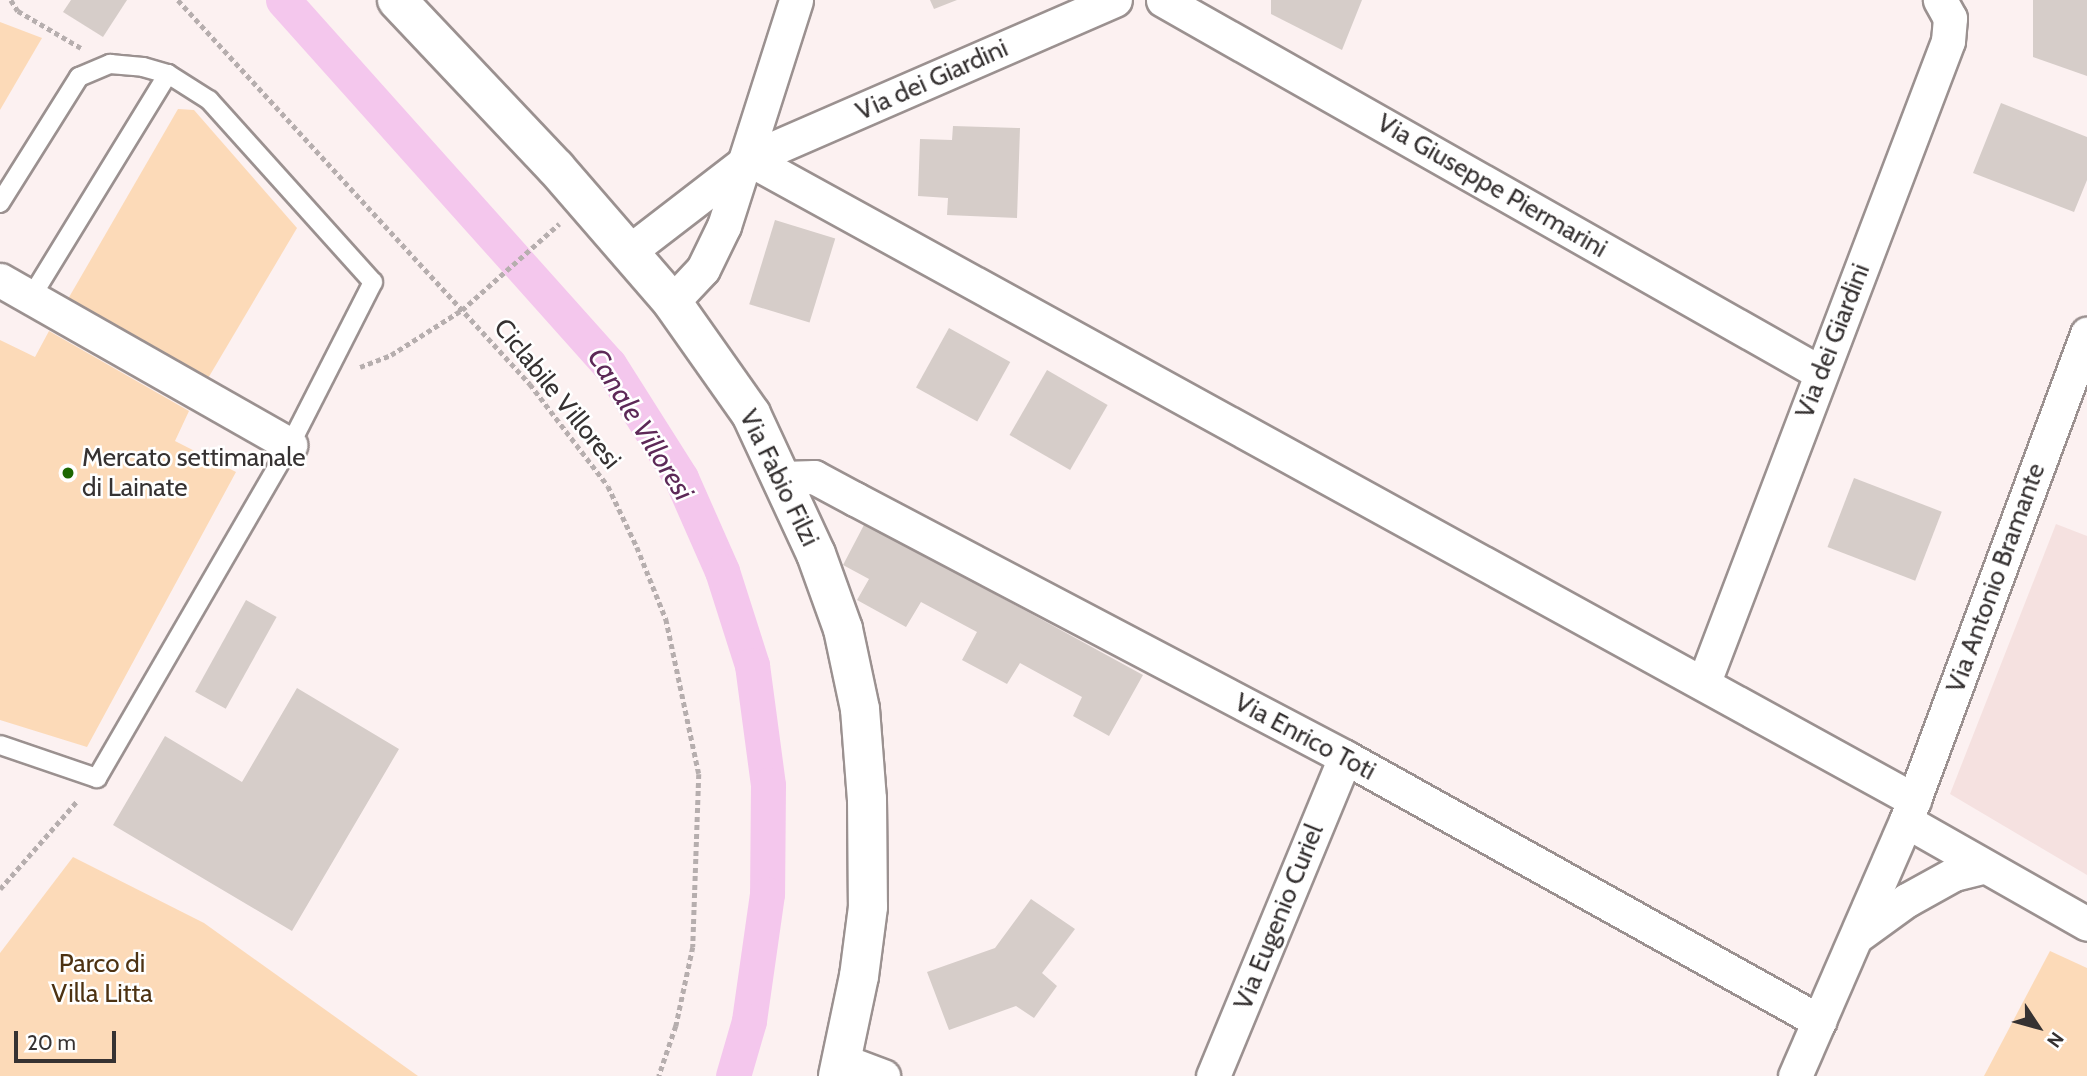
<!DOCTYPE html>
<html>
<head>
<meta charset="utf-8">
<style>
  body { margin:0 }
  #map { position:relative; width:2087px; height:1076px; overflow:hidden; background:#fcf1f1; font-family:Cabin,sans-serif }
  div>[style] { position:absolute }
  .built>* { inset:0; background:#f5e1e0 }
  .green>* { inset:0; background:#fcdab8 }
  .canal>* { height:35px; margin:-17.5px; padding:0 17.5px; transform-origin:17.5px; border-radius:17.5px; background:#f4c7ed }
  .building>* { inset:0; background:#d6cdc9; transform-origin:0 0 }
  .path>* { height:4.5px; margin-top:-2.25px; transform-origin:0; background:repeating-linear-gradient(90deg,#b6aeae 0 5px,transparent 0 8.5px) }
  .roads { filter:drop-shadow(2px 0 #9b9190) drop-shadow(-2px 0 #9b9190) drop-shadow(0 2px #9b9190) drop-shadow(0 -2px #9b9190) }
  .lane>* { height:18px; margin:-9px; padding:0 9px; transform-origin:9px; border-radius:9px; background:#fff }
  .street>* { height:33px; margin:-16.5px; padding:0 16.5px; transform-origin:16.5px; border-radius:16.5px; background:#fff }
  .secondary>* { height:38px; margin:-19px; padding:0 19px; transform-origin:19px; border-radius:19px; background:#fff }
  .dots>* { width:19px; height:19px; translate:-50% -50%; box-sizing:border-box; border:4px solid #fff; border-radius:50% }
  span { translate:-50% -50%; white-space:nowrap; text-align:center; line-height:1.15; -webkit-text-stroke:5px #fff; paint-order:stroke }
  .street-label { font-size:26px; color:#363232 }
  .poi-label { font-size:26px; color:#363232 }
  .left { translate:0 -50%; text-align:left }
  .park-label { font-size:26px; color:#4d3212 }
  .water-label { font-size:28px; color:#5d2958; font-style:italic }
  .north { position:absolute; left:2003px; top:992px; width:70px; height:70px; -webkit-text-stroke:5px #fff; paint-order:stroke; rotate:126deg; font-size:19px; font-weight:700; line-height:28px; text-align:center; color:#363232 }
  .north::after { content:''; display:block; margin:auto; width:24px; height:32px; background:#363232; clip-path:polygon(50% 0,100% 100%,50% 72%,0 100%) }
  .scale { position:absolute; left:14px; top:1031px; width:102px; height:32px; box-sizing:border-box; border:4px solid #363232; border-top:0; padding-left:9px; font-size:21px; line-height:24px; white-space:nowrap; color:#363232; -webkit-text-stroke:5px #fff; paint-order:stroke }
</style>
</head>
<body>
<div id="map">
  <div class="built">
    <i style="clip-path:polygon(2056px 524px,2087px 536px,2087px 875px,1950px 794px)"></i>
  </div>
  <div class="green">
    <i style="clip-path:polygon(0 22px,42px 38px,0 110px)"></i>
    <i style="clip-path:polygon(178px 109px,194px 110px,297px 228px,207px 380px,68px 299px)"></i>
    <i style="clip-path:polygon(49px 331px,189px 411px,175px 441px,236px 472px,87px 747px,0 720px,0 340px,35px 357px)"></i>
    <i style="clip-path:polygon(73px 857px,204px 923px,418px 1076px,0 1076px,0 953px)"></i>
    <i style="clip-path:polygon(2050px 951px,2087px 968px,2087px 1076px,1984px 1076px)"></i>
  </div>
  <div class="canal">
    <i style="left:283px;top:0;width:489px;rotate:48.2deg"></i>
    <i style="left:609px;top:364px;width:135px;rotate:57.7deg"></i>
    <i style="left:681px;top:478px;width:102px;rotate:66.2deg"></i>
    <i style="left:722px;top:571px;width:99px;rotate:72.3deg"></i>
    <i style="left:752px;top:665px;width:121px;rotate:82.4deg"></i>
    <i style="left:768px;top:785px;width:109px;rotate:90.5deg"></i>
    <i style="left:767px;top:894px;width:128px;rotate:98.1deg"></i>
    <i style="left:749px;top:1021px;width:57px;rotate:106.2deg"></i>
  </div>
  <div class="building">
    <i style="clip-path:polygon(71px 0,127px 0,103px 37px,63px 12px)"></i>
    <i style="clip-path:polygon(930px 0,957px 0,934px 9px)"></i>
    <i style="clip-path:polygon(1271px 0,1362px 0,1342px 50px,1271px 14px)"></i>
    <i style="clip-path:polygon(2033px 0,2087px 0,2087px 76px,2033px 57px)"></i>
    <i style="clip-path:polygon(2001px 103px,2087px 137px,2087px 180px,2074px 212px,1973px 173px)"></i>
    <i style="clip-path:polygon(953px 126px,1020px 128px,1017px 218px,947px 215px,948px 198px,918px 196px,920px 139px,952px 140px)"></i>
    <i style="left:775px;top:220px;width:63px;height:88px;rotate:17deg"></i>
    <i style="left:949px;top:328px;width:70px;height:68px;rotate:29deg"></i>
    <i style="left:1047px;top:370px;width:70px;height:75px;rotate:30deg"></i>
    <i style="left:1854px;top:478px;width:94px;height:74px;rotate:21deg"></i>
    <i style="clip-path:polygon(865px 523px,1143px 675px,1109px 736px,1073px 716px,1082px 697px,1020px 663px,1007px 684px,962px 660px,977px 632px,921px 602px,906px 627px,857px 600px,869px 579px,843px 565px)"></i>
    <i style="left:246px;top:600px;width:35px;height:105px;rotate:29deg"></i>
    <i style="clip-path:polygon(297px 688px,399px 749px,292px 931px,113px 825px,165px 736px,242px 782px)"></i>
    <i style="clip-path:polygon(1031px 899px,1075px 929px,1042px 973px,1057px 986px,1034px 1018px,1016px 1006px,949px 1030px,927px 972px,995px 948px)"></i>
  </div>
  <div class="path">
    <i style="left:11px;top:0;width:13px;rotate:58deg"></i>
    <i style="left:18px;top:11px;width:73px;rotate:30.4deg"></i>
    <i style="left:178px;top:0;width:521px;rotate:47.49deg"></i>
    <i style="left:530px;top:384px;width:128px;rotate:52.6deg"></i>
    <i style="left:608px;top:486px;width:68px;rotate:64.6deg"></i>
    <i style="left:637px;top:547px;width:78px;rotate:68.1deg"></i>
    <i style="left:666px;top:619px;width:158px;rotate:78deg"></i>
    <i style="left:699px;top:774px;width:173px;rotate:92deg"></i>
    <i style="left:693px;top:947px;width:81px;rotate:102.1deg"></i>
    <i style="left:676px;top:1026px;width:53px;rotate:108.8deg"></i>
    <i style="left:360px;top:367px;width:33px;rotate:-21deg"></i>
    <i style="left:391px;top:355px;width:84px;rotate:-32.4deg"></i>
    <i style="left:462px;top:310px;width:130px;rotate:-41.6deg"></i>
    <i style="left:0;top:889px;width:118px;rotate:-48.8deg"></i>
  </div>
  <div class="roads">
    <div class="lane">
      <i style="left:0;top:203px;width:149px;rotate:-57.9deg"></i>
      <i style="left:79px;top:77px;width:34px;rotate:-23deg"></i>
      <i style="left:110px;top:64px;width:33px;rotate:5deg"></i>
      <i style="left:143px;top:67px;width:26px;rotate:16deg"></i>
      <i style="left:168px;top:74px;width:49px;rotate:32.4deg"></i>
      <i style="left:209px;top:100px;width:245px;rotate:48deg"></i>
      <i style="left:373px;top:282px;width:183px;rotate:117deg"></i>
      <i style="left:290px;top:445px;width:385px;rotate:120.1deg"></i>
      <i style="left:97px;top:778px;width:102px;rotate:-161.2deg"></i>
      <i style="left:30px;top:299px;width:264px;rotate:-58.5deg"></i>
    </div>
    <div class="street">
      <i style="left:1163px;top:0;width:756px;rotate:29.55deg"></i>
      <i style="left:749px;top:159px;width:1330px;rotate:28.82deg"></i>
      <i style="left:631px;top:250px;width:149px;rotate:-37.6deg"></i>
      <i style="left:749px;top:159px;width:399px;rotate:-23.5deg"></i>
      <i style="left:0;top:280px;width:334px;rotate:29.6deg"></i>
      <i style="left:672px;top:302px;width:45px;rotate:-46.8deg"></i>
      <i style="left:703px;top:269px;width:48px;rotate:-64deg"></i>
      <i style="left:724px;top:226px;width:237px;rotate:-72.3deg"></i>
      <i style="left:783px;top:478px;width:31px;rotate:-2deg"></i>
      <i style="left:814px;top:477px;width:47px;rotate:28.2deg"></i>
      <i style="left:855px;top:499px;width:554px;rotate:27.77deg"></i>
      <i style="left:1345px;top:757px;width:543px;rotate:29.12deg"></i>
      <i style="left:1704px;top:682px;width:686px;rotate:-69.16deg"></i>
      <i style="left:1948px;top:41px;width:23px;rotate:-85deg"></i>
      <i style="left:1950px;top:18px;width:21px;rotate:-119deg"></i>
      <i style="left:1906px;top:821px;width:208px;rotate:29.6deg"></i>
      <i style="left:1857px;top:936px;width:62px;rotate:-35.8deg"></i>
      <i style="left:1907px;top:900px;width:54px;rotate:-29deg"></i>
      <i style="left:1954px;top:874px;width:29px;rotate:-14deg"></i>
      <i style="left:843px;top:1061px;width:43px;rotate:20.6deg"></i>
      <i style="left:1213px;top:1076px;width:345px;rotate:-67.5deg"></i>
      <i style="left:1795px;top:1076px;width:278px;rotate:-66.5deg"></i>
      <i style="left:1906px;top:821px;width:520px;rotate:-69.61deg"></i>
    </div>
    <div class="secondary">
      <i style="left:397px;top:0;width:231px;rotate:46.6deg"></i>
      <i style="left:556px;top:168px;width:177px;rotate:49.1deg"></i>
      <i style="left:672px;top:302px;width:137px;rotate:54.8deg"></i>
      <i style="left:751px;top:414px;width:154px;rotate:65.1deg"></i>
      <i style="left:816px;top:554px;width:80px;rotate:70.2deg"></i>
      <i style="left:843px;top:629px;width:82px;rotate:78deg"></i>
      <i style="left:860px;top:709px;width:90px;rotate:85.6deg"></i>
      <i style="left:867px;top:799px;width:108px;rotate:89.5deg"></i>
      <i style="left:868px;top:907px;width:70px;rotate:97.4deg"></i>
      <i style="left:859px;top:976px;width:102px;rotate:101.9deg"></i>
    </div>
  </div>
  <div class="dots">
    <i style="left:68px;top:473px;background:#1c6702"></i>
  </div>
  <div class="street-label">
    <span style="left:932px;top:80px;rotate:-24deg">Via dei Giardini</span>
    <span style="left:1492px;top:186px;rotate:30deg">Via Giuseppe Piermarini</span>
    <span style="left:1833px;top:341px;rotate:-69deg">Via dei Giardini</span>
    <span style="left:557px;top:394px;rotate:51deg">Ciclabile Villoresi</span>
    <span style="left:779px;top:478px;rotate:64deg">Via Fabio Filzi</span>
    <span style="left:1996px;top:578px;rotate:-70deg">Via Antonio Bramante</span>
    <span style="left:1305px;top:737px;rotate:28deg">Via Enrico Toti</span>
    <span style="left:1279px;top:917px;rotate:-68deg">Via Eugenio Curiel</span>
  </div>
  <div class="poi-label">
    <span class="left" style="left:82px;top:473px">Mercato settimanale<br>di Lainate</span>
  </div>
  <div class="park-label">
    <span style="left:102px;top:979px">Parco di<br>Villa Litta</span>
  </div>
  <div class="water-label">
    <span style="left:641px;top:424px;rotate:58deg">Canale Villoresi</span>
  </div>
  <div class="north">N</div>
  <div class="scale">20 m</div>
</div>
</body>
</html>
